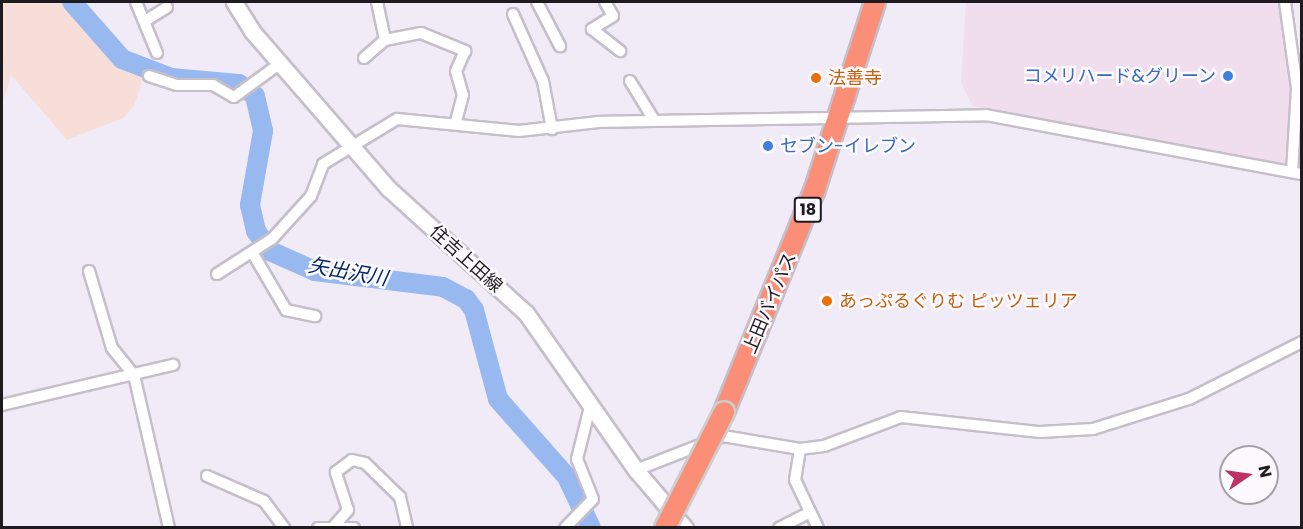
<!DOCTYPE html>
<html>
<head>
<meta charset="utf-8">
<style>
  body { margin:0 }
  #map { position:relative; width:1303px; height:529px; overflow:hidden; background:#f1ebf7; font-family:Poppins,"Noto Sans JP",sans-serif }
  div>[style] { position:absolute }
  .commercial>* { inset:0; background:#f0deef }
  .industrial>* { inset:0; background:#f8ded8 }
  .stream>* { height:3px; margin:-1.5px; padding:0 1.5px; transform-origin:1.5px; border-radius:1.5px; background:#98b9ef }
  .river>* { height:20px; margin:-10px; padding:0 10px; transform-origin:10px; border-radius:10px; background:#98b9ef }
  .roads { filter:drop-shadow(2px 0 #c5bfca) drop-shadow(-2px 0 #c5bfca) drop-shadow(0 2px #c5bfca) drop-shadow(0 -2px #c5bfca) }
  .street>* { height:10px; margin:-5px; padding:0 5px; transform-origin:5px; border-radius:5px; background:#fff }
  .secondary>* { height:15px; margin:-7.5px; padding:0 7.5px; transform-origin:7.5px; border-radius:7.5px; background:#fff }
  .highway>* { height:20px; margin:-10px; padding:0 10px; transform-origin:10px; border-radius:10px; background:#fa8e76 }
  .bridges { filter:drop-shadow(2px 0 #cdcdce) drop-shadow(-2px 0 #cdcdce) drop-shadow(0 2px #cdcdce) drop-shadow(0 -2px #cdcdce) }
  .highway-bridge>* { height:20px; margin:-10px; padding:0 10px; transform-origin:10px; border-radius:10px; background:#fa8e76 }
  .dots>* { width:16px; height:16px; translate:-50% -50%; box-sizing:border-box; border:3px solid #fdfaff; border-radius:50% }
  span { translate:-50% -50%; white-space:nowrap; text-align:center; line-height:1.15; -webkit-text-stroke:5px #fdfaff; paint-order:stroke }
  .shield-label span { padding:2px 4px; background:#fdfaff; border:2px solid; border-radius:4px; -webkit-text-stroke-width:0 }
  .shield-label { font-size:16px; color:#1d1b1f; font-weight:700 }
  .shop-label { font-size:18px; color:#366cbe }
  .right { translate:-100% -50%; text-align:right }
  .left { translate:0 -50%; text-align:left }
  .food-label { font-size:18px; color:#c56008 }
  .street-label { font-size:18px; color:#1d1b1f }
  .water-label { font-size:20px; color:#012764; font-style:italic }
  .frame { position:absolute; inset:0; border:3px solid #1d1b1f; pointer-events:none }
  .north { position:absolute; left:1219px; top:445px; width:60px; height:60px; box-sizing:border-box; background:#fdfaff; border:2px solid #a3a1a5; border-radius:50%; rotate:77deg; font-size:16px; font-weight:700; line-height:24px; text-align:center; color:#1d1b1f }
  .north::after { content:''; display:block; margin:auto; width:21px; height:27px; background:#bd3166; clip-path:polygon(50% 0,100% 100%,50% 72%,0 100%) }
</style>
</head>
<body>
<div id="map">
  <div class="commercial">
    <i style="clip-path:polygon(966px 2px,1280px 2px,1293px 84px,1288px 164px,1177px 148px,972px 106px,961px 82px)"></i>
  </div>
  <div class="industrial">
    <i style="clip-path:polygon(2px 2px,62px 2px,99px 46px,118px 63px,145px 72px,134px 106px,123px 118px,67px 140px,11px 75px,4px 100px)"></i>
  </div>
  <div class="stream">
    <i style="left:583px;top:528px;width:8px;rotate:-45deg"></i>
  </div>
  <div class="river">
    <i style="left:72px;top:2px;width:76px;rotate:48.7deg"></i>
    <i style="left:122px;top:59px;width:53px;rotate:21.2deg"></i>
    <i style="left:171px;top:78px;width:68px;rotate:5deg"></i>
    <i style="left:239px;top:84px;width:20px;rotate:37deg"></i>
    <i style="left:255px;top:96px;width:36px;rotate:77deg"></i>
    <i style="left:263px;top:131px;width:75px;rotate:100deg"></i>
    <i style="left:250px;top:205px;width:27px;rotate:77deg"></i>
    <i style="left:256px;top:231px;width:24px;rotate:55deg"></i>
    <i style="left:270px;top:251px;width:49px;rotate:24deg"></i>
    <i style="left:315px;top:271px;width:129px;rotate:7.1deg"></i>
    <i style="left:443px;top:287px;width:26px;rotate:28deg"></i>
    <i style="left:466px;top:299px;width:14px;rotate:54deg"></i>
    <i style="left:474px;top:310px;width:92px;rotate:74.9deg"></i>
    <i style="left:498px;top:399px;width:104px;rotate:48.5deg"></i>
    <i style="left:567px;top:477px;width:56px;rotate:64.8deg"></i>
  </div>
  <div class="roads">
    <div class="street">
      <i style="left:136px;top:2px;width:55px;rotate:67.6deg"></i>
      <i style="left:377px;top:2px;width:39px;rotate:78deg"></i>
      <i style="left:385px;top:40px;width:37px;rotate:-11deg"></i>
      <i style="left:421px;top:33px;width:48px;rotate:22.2deg"></i>
      <i style="left:465px;top:51px;width:22px;rotate:114deg"></i>
      <i style="left:456px;top:71px;width:25px;rotate:74deg"></i>
      <i style="left:463px;top:95px;width:30px;rotate:105deg"></i>
      <i style="left:537px;top:2px;width:50px;rotate:62.4deg"></i>
      <i style="left:605px;top:2px;width:16px;rotate:60deg"></i>
      <i style="left:613px;top:16px;width:25px;rotate:148deg"></i>
      <i style="left:592px;top:29px;width:36px;rotate:38deg"></i>
      <i style="left:1285px;top:2px;width:87px;rotate:82.1deg"></i>
      <i style="left:1297px;top:88px;width:83px;rotate:93.4deg"></i>
      <i style="left:513px;top:14px;width:73px;rotate:65.9deg"></i>
      <i style="left:543px;top:81px;width:49px;rotate:79.4deg"></i>
      <i style="left:145px;top:21px;width:26px;rotate:-32deg"></i>
      <i style="left:364px;top:58px;width:28px;rotate:-41deg"></i>
      <i style="left:149px;top:76px;width:29px;rotate:18deg"></i>
      <i style="left:177px;top:85px;width:36px"></i>
      <i style="left:213px;top:85px;width:24px;rotate:30deg"></i>
      <i style="left:234px;top:97px;width:59px;rotate:-36.1deg"></i>
      <i style="left:630px;top:81px;width:46px;rotate:58.4deg"></i>
      <i style="left:252px;top:252px;width:67px;rotate:59.6deg"></i>
      <i style="left:286px;top:310px;width:30px;rotate:12deg"></i>
      <i style="left:89px;top:271px;width:80px;rotate:73.4deg"></i>
      <i style="left:112px;top:348px;width:35px;rotate:51deg"></i>
      <i style="left:134px;top:375px;width:157px;rotate:77.1deg"></i>
      <i style="left:217px;top:274px;width:65px;rotate:-32.5deg"></i>
      <i style="left:272px;top:239px;width:58px;rotate:-47.8deg"></i>
      <i style="left:311px;top:196px;width:34px;rotate:-69deg"></i>
      <i style="left:323px;top:164px;width:87px;rotate:-31.3deg"></i>
      <i style="left:397px;top:119px;width:123px;rotate:5.6deg"></i>
      <i style="left:519px;top:131px;width:80px;rotate:-6.5deg"></i>
      <i style="left:598px;top:122px;width:388px;rotate:-1deg"></i>
      <i style="left:986px;top:115px;width:321px;rotate:10.6deg"></i>
      <i style="left:2px;top:405px;width:176px;rotate:-13.2deg"></i>
      <i style="left:800px;top:449px;width:31px;rotate:99deg"></i>
      <i style="left:795px;top:480px;width:53px;rotate:64.4deg"></i>
      <i style="left:636px;top:470px;width:93px;rotate:-21.3deg"></i>
      <i style="left:723px;top:436px;width:78px;rotate:9.6deg"></i>
      <i style="left:800px;top:449px;width:24px;rotate:-7deg"></i>
      <i style="left:824px;top:446px;width:82px;rotate:-20.6deg"></i>
      <i style="left:901px;top:417px;width:140px;rotate:6.2deg"></i>
      <i style="left:1040px;top:432px;width:53px;rotate:-3.2deg"></i>
      <i style="left:1093px;top:429px;width:101px;rotate:-17.4deg"></i>
      <i style="left:1189px;top:399px;width:127px;rotate:-26.8deg"></i>
      <i style="left:207px;top:476px;width:62px;rotate:23.7deg"></i>
      <i style="left:264px;top:501px;width:34px;rotate:53deg"></i>
      <i style="left:335px;top:525px;width:20px;rotate:-49deg"></i>
      <i style="left:348px;top:510px;width:40px;rotate:-108deg"></i>
      <i style="left:336px;top:472px;width:20px;rotate:-37deg"></i>
      <i style="left:352px;top:460px;width:13px;rotate:13deg"></i>
      <i style="left:365px;top:463px;width:49px;rotate:44.2deg"></i>
      <i style="left:400px;top:497px;width:32px;rotate:77deg"></i>
      <i style="left:318px;top:528px;width:36px"></i>
      <i style="left:565px;top:528px;width:40px;rotate:-46deg"></i>
      <i style="left:593px;top:499px;width:43px;rotate:-111.8deg"></i>
      <i style="left:577px;top:459px;width:54px;rotate:-76deg"></i>
      <i style="left:779px;top:528px;width:35px;rotate:-27deg"></i>
    </div>
    <div class="secondary">
      <i style="left:234px;top:2px;width:34px;rotate:58deg"></i>
      <i style="left:252px;top:31px;width:208px;rotate:49.1deg"></i>
      <i style="left:388px;top:188px;width:186px;rotate:42.2deg"></i>
      <i style="left:526px;top:313px;width:192px;rotate:55deg"></i>
      <i style="left:636px;top:470px;width:76px;rotate:49.8deg"></i>
    </div>
    <div class="highway">
      <i style="left:724px;top:412px;width:241px;rotate:-67.8deg"></i>
      <i style="left:815px;top:189px;width:196px;rotate:-72.2deg"></i>
    </div>
  </div>
  <div class="bridges">
    <div class="highway-bridge">
      <i style="left:665px;top:528px;width:130px;rotate:-63deg"></i>
    </div>
  </div>
  <div class="dots">
    <i style="left:1228px;top:76px;background:#3f7fe0"></i>
    <i style="left:816px;top:78px;background:#e8710a"></i>
    <i style="left:768px;top:146px;background:#3f7fe0"></i>
    <i style="left:827px;top:301px;background:#e8710a"></i>
  </div>
  <div class="shield-label">
    <span style="left:808px;top:210px">18</span>
  </div>
  <div class="shop-label">
    <span class="right" style="left:1216px;top:76px">コメリハード&amp;グリーン</span>
    <span class="left" style="left:780px;top:146px">セブン-イレブン</span>
  </div>
  <div class="food-label">
    <span class="left" style="left:828px;top:78px">法善寺</span>
    <span class="left" style="left:839px;top:301px">あっぷるぐりむ ピッツェリア</span>
  </div>
  <div class="street-label">
    <span style="left:466px;top:259px;rotate:42deg">住吉上田線</span>
    <span style="left:770px;top:303px;rotate:-67deg">上田バイパス</span>
  </div>
  <div class="water-label">
    <span style="left:348px;top:272px;rotate:10deg">矢出沢川</span>
  </div>
  <div class="frame"></div>
  <div class="north">N</div>
</div>
</body>
</html>
